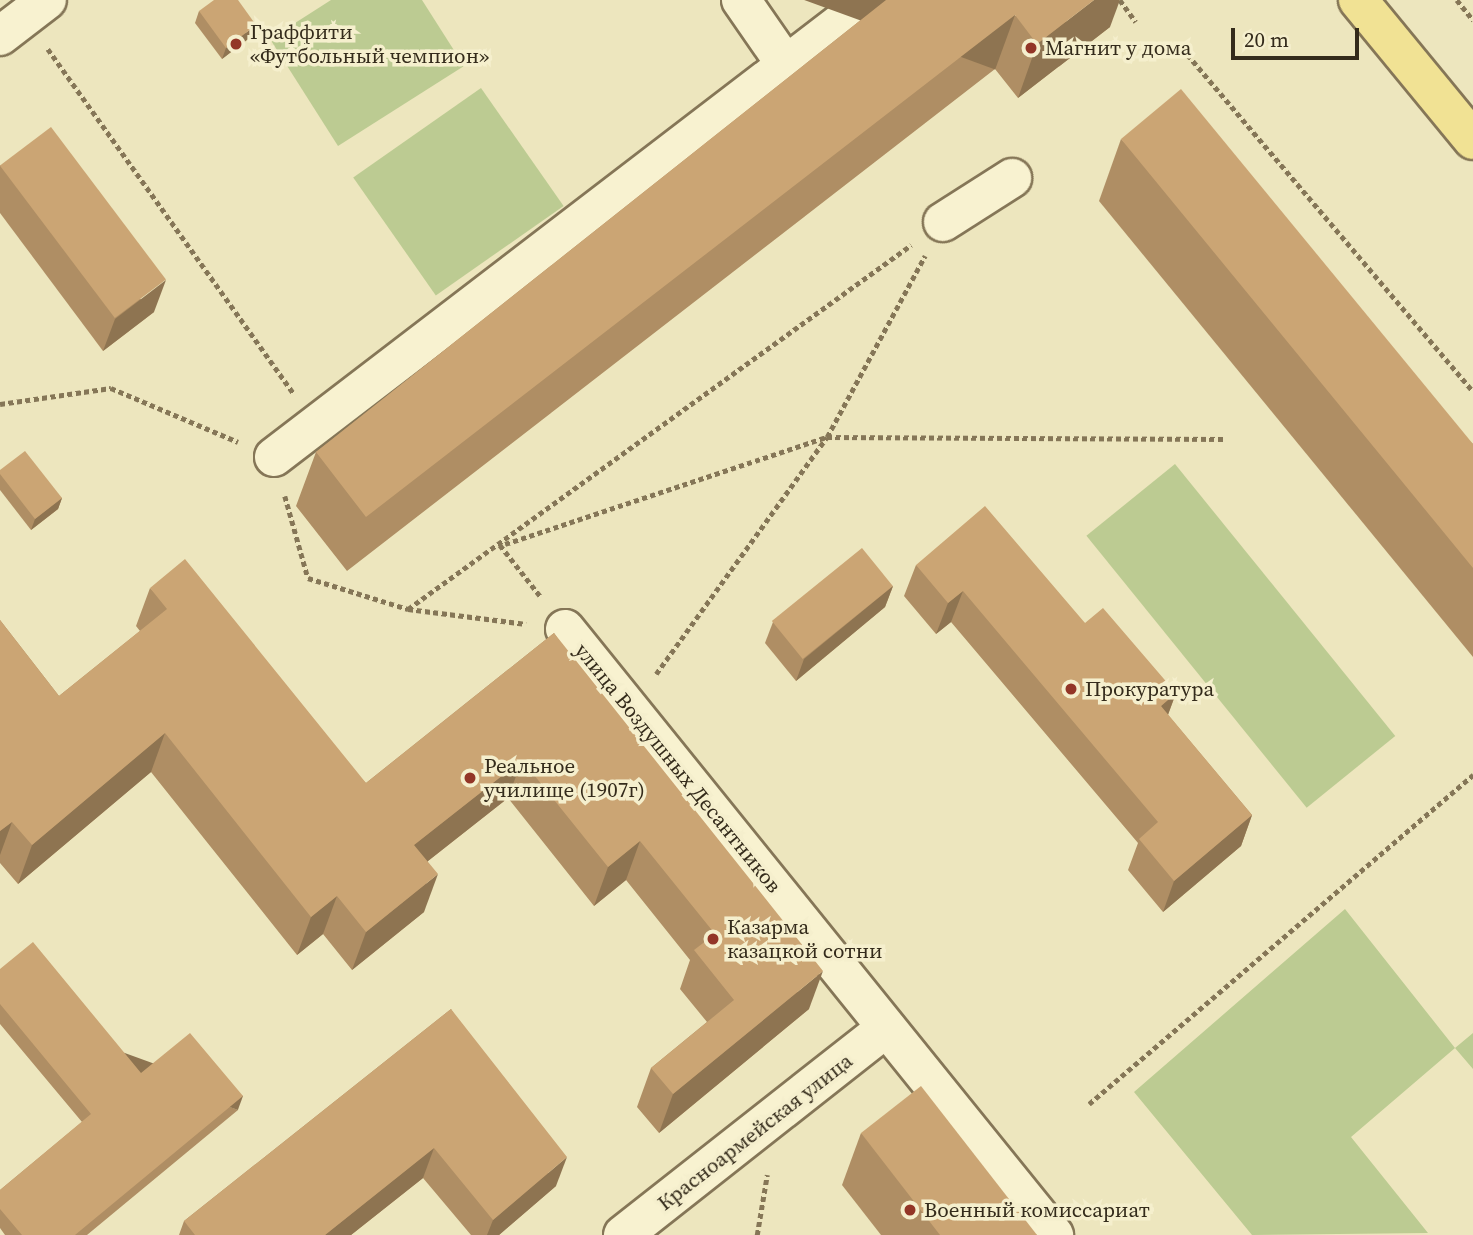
<!DOCTYPE html>
<html>
<head>
<meta charset="utf-8">
<style>
  body { margin:0 }
  #map { position:relative; width:1473px; height:1235px; overflow:hidden; background:#ede6be; font-family:"Source Serif 4",serif }
  div>[style] { position:absolute }
  .green>* { inset:0; background:#bccb92; transform-origin:0 0 }
  .path>* { height:4.5px; margin-top:-2.25px; transform-origin:0; background:repeating-linear-gradient(90deg,#857657 0 5px,transparent 0 8.5px) }
  .roads { filter:drop-shadow(2px 0 #857657) drop-shadow(-2px 0 #857657) drop-shadow(0 2px #857657) drop-shadow(0 -2px #857657) }
  .minor>* { height:38px; margin:-19px; padding:0 19px; transform-origin:19px; border-radius:19px; background:#f8f2d0 }
  .major>* { height:38px; margin:-19px; padding:0 19px; transform-origin:19px; border-radius:19px; background:#f1e294 }
  .wall>* { inset:0; background:#af8e64 }
  .shaded-wall>* { inset:0; background:#8e7451; transform-origin:0 0 }
  .building>* { inset:0; background:#cba574; transform-origin:0 0 }
  .dots>* { width:19px; height:19px; translate:-50% -50%; box-sizing:border-box; border:4px solid #f5efcd; border-radius:50% }
  span { translate:-50% -50%; white-space:nowrap; text-align:center; line-height:1.15; -webkit-text-stroke:7px #f5efcd; paint-order:stroke }
  .poi-label { font-size:21px; color:#342b1b }
  .left { translate:0 -50%; text-align:left }
  .street-label { font-size:21px; color:#342b1b }
  .scale { position:absolute; left:1231px; top:28px; width:128px; height:32px; box-sizing:border-box; border:4px solid #342b1b; border-top:0; padding-left:9px; font-size:21px; line-height:24px; white-space:nowrap; color:#342b1b; -webkit-text-stroke:5px #f5efcd; paint-order:stroke }
</style>
</head>
<body>
<div id="map">
  <div class="green">
    <i style="clip-path:polygon(331px 0,422px 0,464px 66px,338px 146px,270px 39px)"></i>
    <i style="left:481px;top:88px;width:144px;height:156px;rotate:55deg"></i>
    <i style="left:1175px;top:464px;width:350px;height:114px;rotate:51deg"></i>
    <i style="clip-path:polygon(1345px 909px,1455px 1048px,1473px 1033px,1473px 1069px,1455px 1048px,1351px 1137px,1428px 1233px,1252px 1235px,1134px 1092px)"></i>
  </div>
  <div class="path">
    <i style="left:1120px;top:0;width:27px;rotate:54deg"></i>
    <i style="left:1457px;top:0;width:26px;rotate:51deg"></i>
    <i style="left:1182px;top:48px;width:450px;rotate:49.7deg"></i>
    <i style="left:48px;top:49px;width:422px;rotate:54.5deg"></i>
    <i style="left:0;top:404px;width:112px;rotate:-8.2deg"></i>
    <i style="left:111px;top:388px;width:138px;rotate:23deg"></i>
    <i style="left:285px;top:496px;width:85px;rotate:74.3deg"></i>
    <i style="left:308px;top:578px;width:105px;rotate:17.2deg"></i>
    <i style="left:408px;top:609px;width:621px;rotate:-35.89deg"></i>
    <i style="left:505px;top:544px;width:339px;rotate:-18.4deg"></i>
    <i style="left:827px;top:437px;width:398px;rotate:0.3deg"></i>
    <i style="left:500px;top:545px;width:66px;rotate:51.7deg"></i>
    <i style="left:408px;top:609px;width:119px;rotate:7.2deg"></i>
    <i style="left:656px;top:674px;width:292px;rotate:-54.2deg"></i>
    <i style="left:827px;top:437px;width:206px;rotate:-61.6deg"></i>
    <i style="left:1089px;top:1104px;width:506px;rotate:-40.59deg"></i>
    <i style="left:757px;top:1235px;width:61px;rotate:-80.5deg"></i>
  </div>
  <div class="roads">
    <div class="minor">
      <i style="left:741px;top:0;width:79px;rotate:55.3deg"></i>
      <i style="left:0;top:36px;width:59px;rotate:-37.5deg"></i>
      <i style="left:943px;top:222px;width:82px;rotate:-32.5deg"></i>
      <i style="left:274px;top:457px;width:732px;rotate:-37.45deg"></i>
      <i style="left:855px;top:12px;width:12px;rotate:-76deg"></i>
      <i style="left:565px;top:629px;width:779px;rotate:51.1deg"></i>
      <i style="left:623px;top:1235px;width:335px;rotate:-38.2deg"></i>
    </div>
    <div class="major">
      <i style="left:1358px;top:0;width:181px;rotate:50.6deg"></i>
    </div>
  </div>
  <div class="wall">
    <i style="clip-path:polygon(886px 0,1110px 27px,1018px 98px,995px 69px,347px 571px,296px 506px,316px 452px)"></i>
    <i style="clip-path:polygon(199px 11px,252px 36px,222px 59px,195px 23px)"></i>
    <i style="clip-path:polygon(1121px 139px,1473px 444px,1473px 657px,1099px 201px)"></i>
    <i style="clip-path:polygon(0 165px,154px 312px,103px 351px,0 213px)"></i>
    <i style="clip-path:polygon(0 470px,62px 498px,58px 509px,31px 530px,0 490px)"></i>
    <i style="clip-path:polygon(916px 565px,1085px 623px,1176px 693px,1168px 715px,1252px 815px,1241px 846px,1163px 912px,1128px 870px,1138px 843px,951px 622px,936px 634px,904px 596px)"></i>
    <i style="clip-path:polygon(893px 586px,885px 607px,796px 681px,765px 643px,773px 622px)"></i>
    <i style="clip-path:polygon(150px 588px,366px 783px,554px 633px,809px 1009px,659px 1133px,637px 1107px,651px 1068px,707px 1022px,680px 989px,690px 960px,626px 880px,594px 906px,508px 798px,428px 861px,424px 912px,352px 970px,323px 934px,297px 955px,151px 772px,18px 884px,0 863px,0 620px,59px 696px,140px 631px,136px 626px)"></i>
    <i style="clip-path:polygon(0 969px,141px 1073px,238px 1110px,87px 1235px,5px 1235px,0 1228px,0 1190px,82px 1122px,0 1024px)"></i>
    <i style="clip-path:polygon(451px 1009px,556px 1186px,499px 1235px,471px 1235px,423px 1178px,351px 1235px,179px 1235px,184px 1221px)"></i>
    <i style="clip-path:polygon(861px 1133px,1037px 1235px,881px 1235px,842px 1185px)"></i>
  </div>
  <div class="shaded-wall">
    <i style="clip-path:polygon(1094px 0,1120px 0,1110px 27px,1018px 98px,1037px 44px)"></i>
    <i style="left:1015px;top:15px;width:58px;height:820px;rotate:110deg"></i>
    <i style="clip-path:polygon(256px 25px,252px 36px,222px 59px,226px 48px)"></i>
    <i style="clip-path:polygon(166px 280px,154px 312px,103px 351px,115px 319px)"></i>
    <i style="clip-path:polygon(62px 498px,58px 509px,31px 530px,35px 519px)"></i>
    <i style="clip-path:polygon(893px 586px,885px 607px,796px 681px,804px 659px)"></i>
    <i style="clip-path:polygon(963px 591px,951px 622px,936px 634px,948px 603px)"></i>
    <i style="clip-path:polygon(1176px 693px,1164px 725px,1161px 706px)"></i>
    <i style="clip-path:polygon(165px 733px,151px 772px,18px 884px,32px 845px)"></i>
    <i style="clip-path:polygon(522px 760px,508px 798px,400px 883px,414px 845px)"></i>
    <i style="clip-path:polygon(1252px 815px,1241px 846px,1163px 912px,1174px 881px)"></i>
    <i style="clip-path:polygon(12px 822px,0 855px,0 831px)"></i>
    <i style="clip-path:polygon(640px 841px,626px 880px,594px 906px,608px 867px)"></i>
    <i style="clip-path:polygon(438px 874px,424px 912px,352px 970px,366px 932px)"></i>
    <i style="clip-path:polygon(337px 896px,323px 934px,297px 955px,311px 917px)"></i>
    <i style="clip-path:polygon(823px 971px,809px 1009px,659px 1133px,673px 1094px)"></i>
    <i style="left:243px;top:1096px;width:15px;height:218px;rotate:110deg"></i>
    <i style="clip-path:polygon(434px 1148px,423px 1178px,351px 1235px,325px 1235px)"></i>
    <i style="clip-path:polygon(567px 1157px,556px 1186px,499px 1235px,487px 1235px,493px 1220px)"></i>
  </div>
  <div class="building">
    <i style="clip-path:polygon(214px 0,238px 0,256px 25px,226px 48px,199px 11px)"></i>
    <i style="clip-path:polygon(886px 0,1094px 0,1037px 44px,1015px 15px,366px 517px,316px 452px)"></i>
    <i style="clip-path:polygon(1181px 89px,1473px 444px,1473px 568px,1121px 139px)"></i>
    <i style="left:51px;top:127px;width:191px;height:64px;rotate:53deg"></i>
    <i style="clip-path:polygon(25px 451px,62px 498px,35px 519px,0 474px,0 470px)"></i>
    <i style="clip-path:polygon(985px 506px,1085px 623px,1103px 608px,1176px 693px,1161px 706px,1252px 815px,1174px 881px,1139px 839px,1158px 822px,963px 591px,948px 603px,916px 565px)"></i>
    <i style="left:862px;top:548px;width:49px;height:116px;rotate:51deg"></i>
    <i style="clip-path:polygon(185px 559px,366px 783px,554px 633px,823px 971px,673px 1094px,651px 1068px,734px 1000px,694px 950px,715px 934px,640px 841px,608px 867px,522px 760px,414px 845px,438px 874px,366px 932px,337px 896px,311px 917px,165px 733px,32px 845px,12px 822px,0 831px,0 620px,59px 696px,167px 609px,150px 588px)"></i>
    <i style="clip-path:polygon(33px 942px,141px 1073px,190px 1033px,243px 1096px,75px 1235px,22px 1235px,0 1209px,0 1190px,91px 1114px,0 1004px,0 969px)"></i>
    <i style="clip-path:polygon(451px 1009px,567px 1157px,493px 1220px,434px 1148px,325px 1235px,195px 1235px,184px 1221px)"></i>
    <i style="clip-path:polygon(921px 1086px,1037px 1235px,940px 1235px,861px 1133px)"></i>
  </div>
  <div class="dots">
    <i style="left:236px;top:44px;background:#933627"></i>
    <i style="left:1031px;top:48px;background:#933627"></i>
    <i style="left:1071px;top:689px;background:#933627"></i>
    <i style="left:470px;top:778px;background:#933627"></i>
    <i style="left:713px;top:939px;background:#933627"></i>
    <i style="left:910px;top:1210px;background:#933627"></i>
  </div>
  <div class="poi-label">
    <span class="left" style="left:250px;top:44px">Граффити<br>«Футбольный чемпион»</span>
    <span class="left" style="left:1045px;top:48px">Магнит у дома</span>
    <span class="left" style="left:1085px;top:689px">Прокуратура</span>
    <span class="left" style="left:484px;top:778px">Реальное<br>училище (1907г)</span>
    <span class="left" style="left:727px;top:939px">Казарма<br>казацкой сотни</span>
    <span class="left" style="left:924px;top:1210px">Военный комиссариат</span>
  </div>
  <div class="street-label">
    <span style="left:678px;top:768px;rotate:51deg">улица Воздушных Десантников</span>
    <span style="left:755px;top:1132px;rotate:-38deg">Красноармейская улица</span>
  </div>
  <div class="scale">20 m</div>
</div>
</body>
</html>
